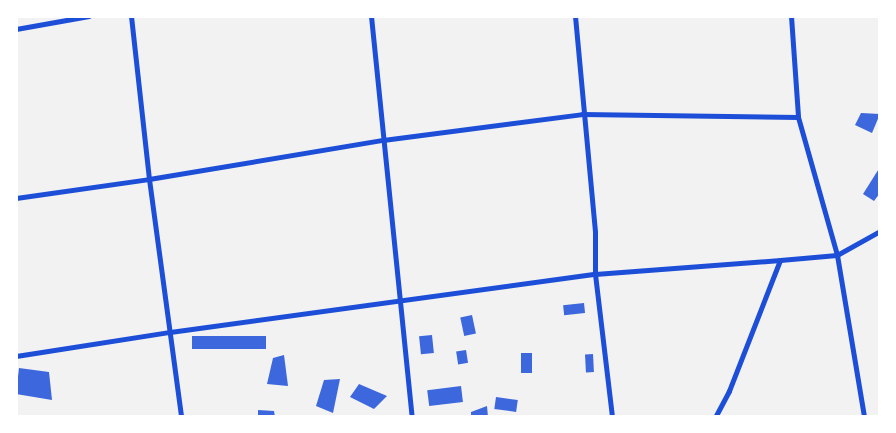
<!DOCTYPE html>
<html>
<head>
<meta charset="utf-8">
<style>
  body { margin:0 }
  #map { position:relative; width:896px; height:433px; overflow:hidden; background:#f2f2f2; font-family:"Public Sans",sans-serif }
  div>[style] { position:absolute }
  .building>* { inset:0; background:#3d67dc; transform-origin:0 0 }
  .minor>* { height:5px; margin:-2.5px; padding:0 2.5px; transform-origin:2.5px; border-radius:2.5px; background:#1d4ed8 }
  span { translate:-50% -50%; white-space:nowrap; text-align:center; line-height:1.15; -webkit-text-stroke:4px #fff; paint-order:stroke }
  .frame { position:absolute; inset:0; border:18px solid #fff; pointer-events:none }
</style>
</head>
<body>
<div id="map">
  <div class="building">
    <i style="clip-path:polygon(861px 113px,880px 114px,872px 133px,855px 125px)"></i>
    <i style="clip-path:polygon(880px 167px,880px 193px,874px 201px,863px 194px)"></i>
    <i style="left:584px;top:303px;width:10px;height:21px;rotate:84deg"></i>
    <i style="left:472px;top:315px;width:19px;height:12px;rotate:78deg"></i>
    <i style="left:432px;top:335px;width:18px;height:13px;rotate:84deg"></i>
    <i style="left:266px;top:336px;width:13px;height:74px;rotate:90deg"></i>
    <i style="left:466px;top:350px;width:13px;height:10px;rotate:81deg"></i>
    <i style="left:521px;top:353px;width:11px;height:20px"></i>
    <i style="left:593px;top:354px;width:18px;height:8px;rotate:87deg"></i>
    <i style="clip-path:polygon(284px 355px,288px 386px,267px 384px,273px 358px)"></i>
    <i style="clip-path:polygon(19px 368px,49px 372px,52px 400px,16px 394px)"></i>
    <i style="clip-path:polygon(340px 379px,333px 413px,316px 406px,324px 380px)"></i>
    <i style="clip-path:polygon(359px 384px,387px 396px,374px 409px,350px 397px)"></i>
    <i style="left:461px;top:386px;width:16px;height:34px;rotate:83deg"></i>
    <i style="left:496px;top:397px;width:22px;height:12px;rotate:8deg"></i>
    <i style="clip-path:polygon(487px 406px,488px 417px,471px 417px,471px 412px)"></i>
    <i style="clip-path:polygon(258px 410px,274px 411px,275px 417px,258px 417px)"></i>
  </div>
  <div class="minor">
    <i style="left:131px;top:16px;width:164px;rotate:83.7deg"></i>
    <i style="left:149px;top:179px;width:240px;rotate:82.3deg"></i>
    <i style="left:371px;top:16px;width:403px;rotate:84.2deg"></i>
    <i style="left:575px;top:16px;width:217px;rotate:84.7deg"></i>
    <i style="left:595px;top:232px;width:42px;rotate:90deg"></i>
    <i style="left:595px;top:274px;width:144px;rotate:83.2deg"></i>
    <i style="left:791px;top:16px;width:101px;rotate:86deg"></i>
    <i style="left:798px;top:117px;width:143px;rotate:74.2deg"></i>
    <i style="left:837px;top:255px;width:49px;rotate:-29.2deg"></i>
    <i style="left:16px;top:29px;width:74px;rotate:-10.1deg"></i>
    <i style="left:16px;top:198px;width:134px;rotate:-8.1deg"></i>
    <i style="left:149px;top:179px;width:237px;rotate:-9.5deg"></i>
    <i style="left:383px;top:140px;width:201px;rotate:-7.4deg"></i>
    <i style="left:582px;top:114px;width:216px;rotate:0.8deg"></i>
    <i style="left:780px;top:260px;width:57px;rotate:-5deg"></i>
    <i style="left:837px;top:255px;width:164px;rotate:80.5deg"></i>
    <i style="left:16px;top:356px;width:156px;rotate:-8.9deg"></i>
    <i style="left:170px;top:332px;width:429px;rotate:-7.8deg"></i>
    <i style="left:595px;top:274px;width:186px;rotate:-4.3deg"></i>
    <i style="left:780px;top:260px;width:141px;rotate:111.3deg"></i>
    <i style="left:729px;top:391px;width:30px;rotate:118deg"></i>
  </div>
  <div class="frame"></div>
</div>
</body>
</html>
